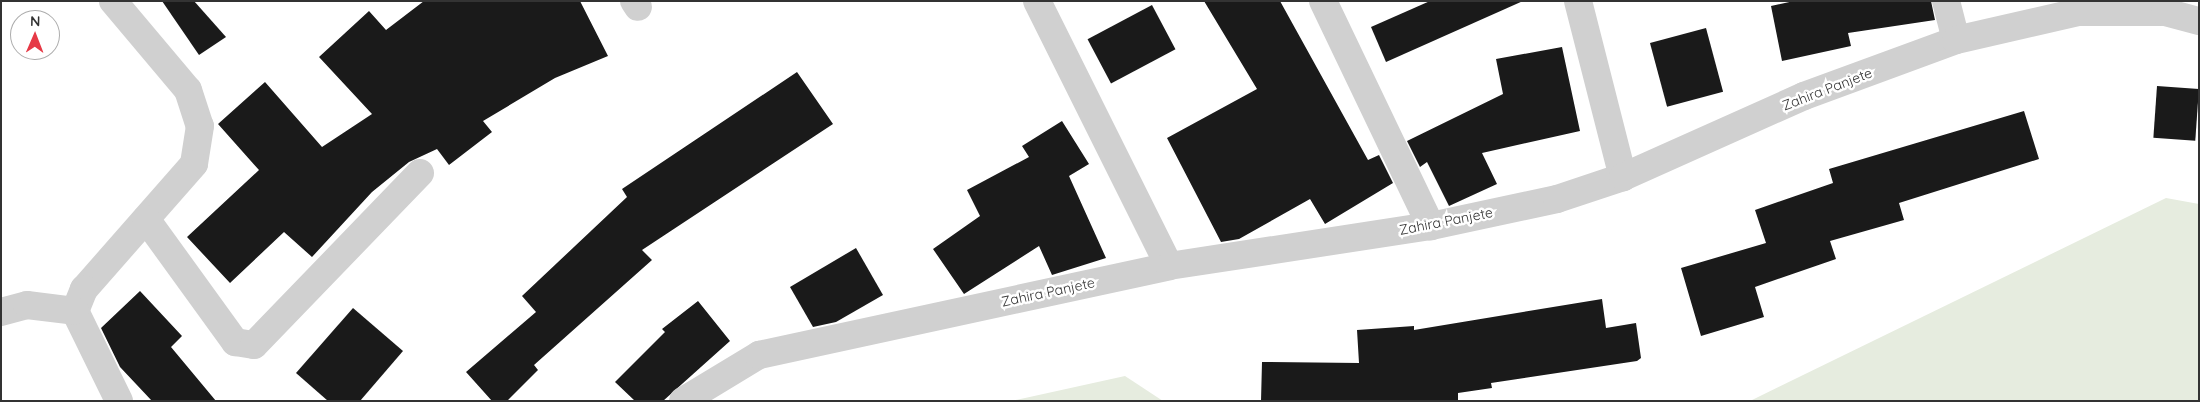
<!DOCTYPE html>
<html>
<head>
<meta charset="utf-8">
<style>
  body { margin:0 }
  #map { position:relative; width:2200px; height:402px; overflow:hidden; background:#fff; font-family:Quicksand,sans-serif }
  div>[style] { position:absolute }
  .green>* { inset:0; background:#e6ecdf }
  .building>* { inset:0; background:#1a1a1a; transform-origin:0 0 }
  .street>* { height:28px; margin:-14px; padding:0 14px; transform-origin:14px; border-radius:14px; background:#d0d0d0 }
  span { translate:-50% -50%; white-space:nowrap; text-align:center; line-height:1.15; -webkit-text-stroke:5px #fff; paint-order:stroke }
  .street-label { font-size:14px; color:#333 }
  .frame { position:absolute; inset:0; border:2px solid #333; pointer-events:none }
  .north { position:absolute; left:10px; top:10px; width:50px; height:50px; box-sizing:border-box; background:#fff; border:1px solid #adadad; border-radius:50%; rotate:1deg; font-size:14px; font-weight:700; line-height:20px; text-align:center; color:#333 }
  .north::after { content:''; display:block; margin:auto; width:18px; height:22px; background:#e63946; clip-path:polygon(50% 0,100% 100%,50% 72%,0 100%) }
</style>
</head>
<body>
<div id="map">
  <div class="green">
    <i style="clip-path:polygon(2166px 198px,2199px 204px,2199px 401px,1750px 401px)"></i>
    <i style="clip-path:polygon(1125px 376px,1163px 401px,1011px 401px)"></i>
  </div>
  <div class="building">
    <i style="clip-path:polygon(162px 1px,194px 1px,226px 37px,199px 55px)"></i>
    <i style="clip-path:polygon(424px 1px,580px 1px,608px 56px,555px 78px,483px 121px,492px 132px,449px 165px,437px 149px,409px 162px,372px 192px,312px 257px,284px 232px,230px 283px,187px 237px,259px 170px,218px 124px,265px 82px,322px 147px,372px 114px,319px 57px,369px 11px,386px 30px)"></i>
    <i style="clip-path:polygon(1204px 1px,1280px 1px,1368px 160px,1379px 155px,1393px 183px,1325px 224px,1310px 199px,1239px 239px,1221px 242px,1167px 138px,1257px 89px)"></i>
    <i style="clip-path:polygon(1430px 1px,1523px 1px,1386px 62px,1371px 27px)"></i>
    <i style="clip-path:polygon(1794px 1px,1931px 1px,1935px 20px,1848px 33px,1851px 46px,1782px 61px,1771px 6px)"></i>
    <i style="left:1152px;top:5px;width:50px;height:73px;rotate:62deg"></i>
    <i style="left:1706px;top:28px;width:66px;height:58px;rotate:75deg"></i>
    <i style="clip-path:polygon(1562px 47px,1580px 131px,1482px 153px,1497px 184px,1449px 206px,1427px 162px,1420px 167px,1407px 141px,1503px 94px,1496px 59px)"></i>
    <i style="clip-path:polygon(797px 72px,833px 124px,642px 250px,652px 260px,534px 365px,538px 370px,507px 401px,492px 401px,466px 372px,536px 312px,522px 296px,627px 197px,622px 189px)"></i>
    <i style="left:2157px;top:86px;width:42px;height:52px;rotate:4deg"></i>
    <i style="clip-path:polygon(2024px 111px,2039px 159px,1899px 203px,1904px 220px,1830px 241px,1836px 259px,1755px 287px,1764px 317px,1701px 336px,1681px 268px,1766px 243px,1755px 210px,1833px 183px,1829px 169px)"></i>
    <i style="clip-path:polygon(1062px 121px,1089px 164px,1069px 176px,1106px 258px,1052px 275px,1039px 246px,964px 294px,933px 249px,980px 216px,967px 190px,1029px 157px,1022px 146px)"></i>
    <i style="clip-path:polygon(856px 248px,883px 295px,836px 322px,813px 327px,790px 287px)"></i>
    <i style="clip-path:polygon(140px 291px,182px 336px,171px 347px,216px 401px,152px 401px,120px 367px,101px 328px)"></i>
    <i style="clip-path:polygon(1602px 299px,1606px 328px,1636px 323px,1641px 358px,1637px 361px,1491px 383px,1492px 388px,1458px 393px,1458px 401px,1261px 401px,1262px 362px,1359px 363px,1357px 330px,1414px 326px,1414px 330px)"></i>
    <i style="clip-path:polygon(698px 301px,730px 341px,663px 401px,635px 401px,615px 382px,665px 332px,662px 329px)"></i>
    <i style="clip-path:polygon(353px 308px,403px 351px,360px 401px,328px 401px,296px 373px)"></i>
  </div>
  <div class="street">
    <i style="left:113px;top:1px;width:116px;rotate:49.9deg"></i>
    <i style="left:188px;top:90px;width:38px;rotate:72deg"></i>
    <i style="left:200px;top:126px;width:38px;rotate:99deg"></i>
    <i style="left:194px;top:164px;width:167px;rotate:131.3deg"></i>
    <i style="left:84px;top:289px;width:24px;rotate:112deg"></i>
    <i style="left:75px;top:311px;width:100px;rotate:63.9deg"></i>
    <i style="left:634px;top:1px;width:7px;rotate:56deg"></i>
    <i style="left:1037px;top:1px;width:296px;rotate:63.5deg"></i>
    <i style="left:1323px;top:1px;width:250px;rotate:64.4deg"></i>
    <i style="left:1578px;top:1px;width:182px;rotate:75.7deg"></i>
    <i style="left:1946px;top:1px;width:40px;rotate:75.6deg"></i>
    <i style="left:146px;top:219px;width:152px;rotate:54.1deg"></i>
    <i style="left:235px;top:342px;width:19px;rotate:9deg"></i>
    <i style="left:254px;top:345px;width:239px;rotate:-46deg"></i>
    <i style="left:1px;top:312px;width:27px;rotate:-15deg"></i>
    <i style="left:27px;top:305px;width:48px;rotate:7.1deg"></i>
    <i style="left:683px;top:401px;width:89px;rotate:-31.2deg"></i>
    <i style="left:759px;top:355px;width:420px;rotate:-12.2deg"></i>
    <i style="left:1169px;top:266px;width:265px;rotate:-8.7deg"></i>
    <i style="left:1431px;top:226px;width:129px;rotate:-12.1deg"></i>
    <i style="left:1557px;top:199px;width:70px;rotate:-18.4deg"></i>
    <i style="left:1623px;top:177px;width:198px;rotate:-24.1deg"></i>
    <i style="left:1804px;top:96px;width:162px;rotate:-20.2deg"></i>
    <i style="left:1956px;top:40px;width:125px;rotate:-12.9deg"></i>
    <i style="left:2078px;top:12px;width:87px"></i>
    <i style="left:2165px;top:12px;width:35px;rotate:15deg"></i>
  </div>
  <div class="street-label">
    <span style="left:1827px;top:89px;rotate:-21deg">Zahira Panjete</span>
    <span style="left:1446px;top:221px;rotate:-11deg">Zahira Panjete</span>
    <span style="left:1048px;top:292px;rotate:-12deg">Zahira Panjete</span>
  </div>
  <div class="frame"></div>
  <div class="north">N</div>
</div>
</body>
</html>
